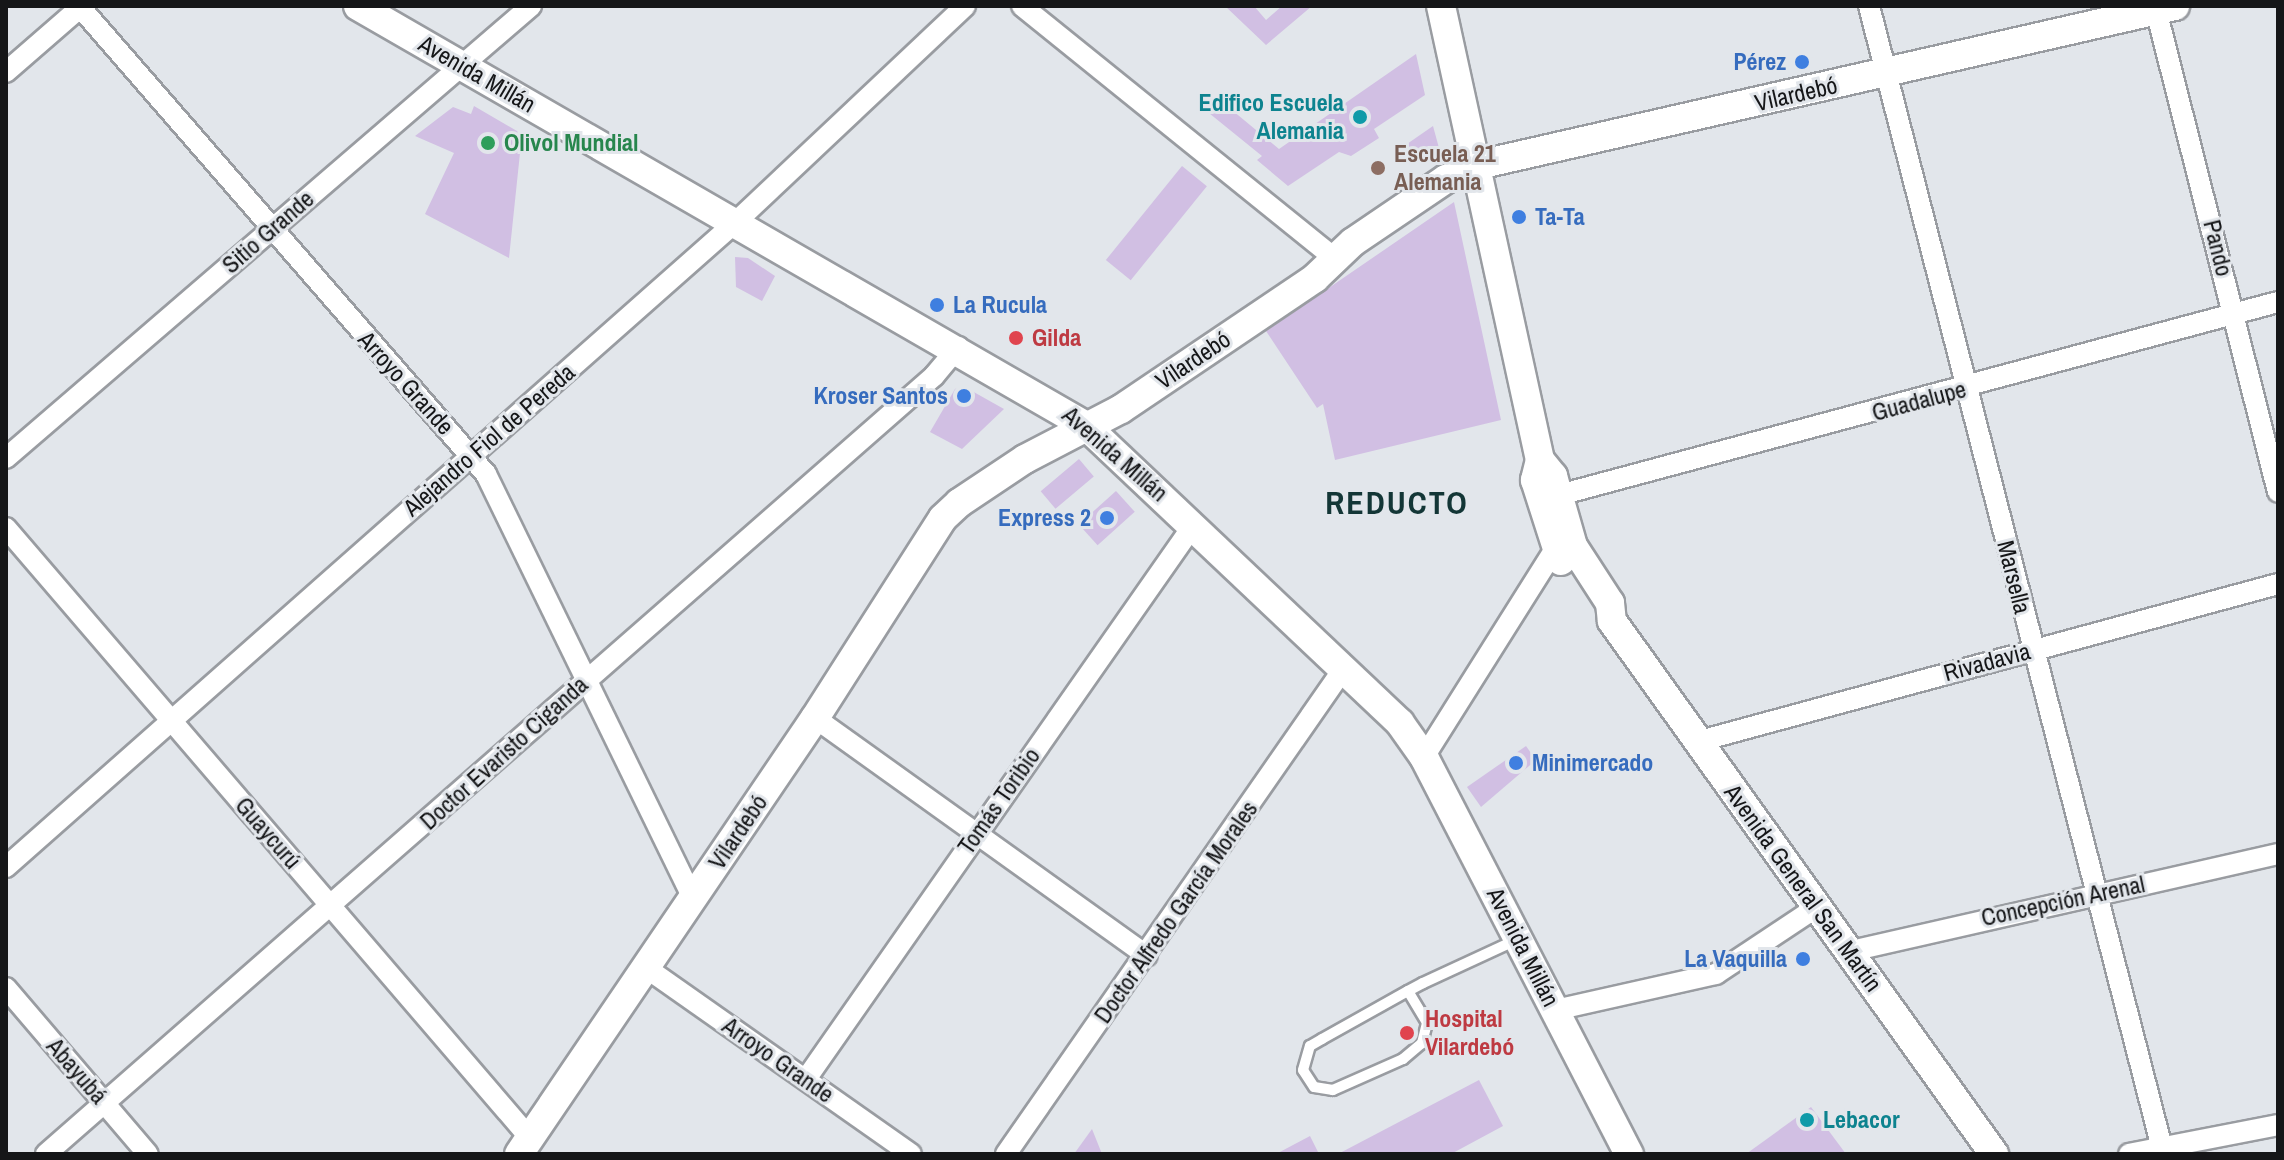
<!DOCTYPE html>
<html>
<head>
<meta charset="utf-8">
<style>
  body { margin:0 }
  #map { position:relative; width:2284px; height:1160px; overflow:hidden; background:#e2e6eb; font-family:"Archivo Narrow",sans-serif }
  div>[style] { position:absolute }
  .building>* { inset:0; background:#d1bfe3; transform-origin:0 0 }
  .roads { filter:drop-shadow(2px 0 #999ca1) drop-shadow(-2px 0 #999ca1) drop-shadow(0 2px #999ca1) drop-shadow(0 -2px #999ca1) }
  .lane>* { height:10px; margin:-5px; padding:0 5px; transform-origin:5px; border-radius:5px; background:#fff }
  .street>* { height:20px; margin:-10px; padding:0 10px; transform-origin:10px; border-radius:10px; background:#fff }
  .secondary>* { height:28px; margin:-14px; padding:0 14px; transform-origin:14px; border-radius:14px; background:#fff }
  .dots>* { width:22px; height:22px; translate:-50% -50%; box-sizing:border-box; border:4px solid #e2e6eb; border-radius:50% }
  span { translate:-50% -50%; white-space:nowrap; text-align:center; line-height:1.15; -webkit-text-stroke:6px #e2e6eb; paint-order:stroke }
  .shop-label { font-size:24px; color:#366cbe; font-weight:700 }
  .right { translate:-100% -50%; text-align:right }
  .left { translate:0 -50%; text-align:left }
  .street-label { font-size:24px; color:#151618 }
  .culture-label { font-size:24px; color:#0d838f; font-weight:700 }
  .leisure-label { font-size:24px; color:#27864d; font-weight:700 }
  .education-label { font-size:24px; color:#785e54; font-weight:700 }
  .health-label { font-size:24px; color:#be3a42; font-weight:700 }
  .district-label { font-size:32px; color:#133636; font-weight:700; letter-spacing:2px }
  .frame { position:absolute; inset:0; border:8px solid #151618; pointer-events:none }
</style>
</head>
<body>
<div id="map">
  <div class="building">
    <i style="clip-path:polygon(1225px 6px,1254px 6px,1266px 20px,1282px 6px,1312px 6px,1266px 45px)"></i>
    <i style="clip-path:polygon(1416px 54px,1425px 95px,1374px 129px,1379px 138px,1351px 156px,1339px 152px,1288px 186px,1257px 160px,1262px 156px,1204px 109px,1215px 96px,1279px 149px)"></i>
    <i style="clip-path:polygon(474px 106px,522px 134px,509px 258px,425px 214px,454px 153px,415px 136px,453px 107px,471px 114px)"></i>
    <i style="clip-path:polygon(1433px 126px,1439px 148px,1420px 162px,1407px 144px)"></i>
    <i style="left:1182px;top:166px;width:32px;height:121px;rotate:39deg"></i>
    <i style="clip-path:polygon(1454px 202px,1501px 420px,1335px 460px,1323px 404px,1317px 408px,1266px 331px)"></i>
    <i style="clip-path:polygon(735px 257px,748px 258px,775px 276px,762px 301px,736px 287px)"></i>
    <i style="clip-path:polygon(963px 386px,1004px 409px,962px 449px,930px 432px,955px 389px)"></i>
    <i style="left:1079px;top:459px;width:23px;height:50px;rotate:50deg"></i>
    <i style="left:1116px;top:491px;width:28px;height:50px;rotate:48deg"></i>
    <i style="clip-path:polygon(1526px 746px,1536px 760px,1481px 807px,1467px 787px)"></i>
    <i style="clip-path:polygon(1479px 1080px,1503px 1126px,1451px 1154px,1338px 1154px)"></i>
    <i style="clip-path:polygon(1811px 1107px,1846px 1154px,1746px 1154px)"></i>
    <i style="clip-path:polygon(1092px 1129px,1102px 1154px,1074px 1154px)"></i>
    <i style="clip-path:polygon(1310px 1136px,1319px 1154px,1276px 1154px)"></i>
  </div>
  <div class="roads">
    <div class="lane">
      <i style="left:1408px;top:991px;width:37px;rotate:59deg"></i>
      <i style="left:1427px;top:1023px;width:21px;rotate:104deg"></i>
      <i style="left:1422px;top:1043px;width:25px;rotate:140deg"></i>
      <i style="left:1403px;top:1059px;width:77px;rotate:156.1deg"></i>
      <i style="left:1333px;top:1090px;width:19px;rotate:-171deg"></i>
      <i style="left:1314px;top:1087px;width:20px;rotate:-123deg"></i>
      <i style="left:1303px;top:1070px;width:25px;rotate:-74deg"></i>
      <i style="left:1310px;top:1046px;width:14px;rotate:-30deg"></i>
      <i style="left:1322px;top:1039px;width:98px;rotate:-29.2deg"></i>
      <i style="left:1408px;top:991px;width:17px;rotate:-28deg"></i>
      <i style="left:1423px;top:983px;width:102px;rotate:-24.8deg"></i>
    </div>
    <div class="street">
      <i style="left:1022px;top:6px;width:403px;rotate:38.9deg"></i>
      <i style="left:1869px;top:6px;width:1179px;rotate:75.61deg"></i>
      <i style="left:2155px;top:6px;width:501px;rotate:75.8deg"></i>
      <i style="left:80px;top:7px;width:619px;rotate:49deg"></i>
      <i style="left:486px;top:474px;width:472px;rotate:64deg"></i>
      <i style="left:6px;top:72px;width:101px;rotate:-41deg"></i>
      <i style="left:6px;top:458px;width:693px;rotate:-40.73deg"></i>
      <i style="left:1559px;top:495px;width:744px;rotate:-15.03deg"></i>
      <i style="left:6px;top:528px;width:804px;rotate:49.34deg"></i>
      <i style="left:815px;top:718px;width:408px;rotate:35.6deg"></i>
      <i style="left:1696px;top:742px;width:603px;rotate:-15.19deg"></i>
      <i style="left:1424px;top:757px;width:246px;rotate:-57.8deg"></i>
      <i style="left:1555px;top:549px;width:11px;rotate:-10deg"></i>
      <i style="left:6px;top:867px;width:977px;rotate:-41.47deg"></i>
      <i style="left:738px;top:220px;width:312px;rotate:-43.3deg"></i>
      <i style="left:1851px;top:951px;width:438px;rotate:-12.8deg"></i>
      <i style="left:645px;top:967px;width:325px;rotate:35.1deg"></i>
      <i style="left:6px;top:988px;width:218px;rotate:49.5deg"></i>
      <i style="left:1555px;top:1010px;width:165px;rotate:-12.6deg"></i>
      <i style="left:1716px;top:974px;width:121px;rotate:-33.6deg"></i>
      <i style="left:806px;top:1079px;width:677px;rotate:-55.04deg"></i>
      <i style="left:46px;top:1154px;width:1181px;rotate:-41.22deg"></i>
      <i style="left:934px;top:376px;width:38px;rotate:-50deg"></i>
      <i style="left:1006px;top:1154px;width:592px;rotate:-55.18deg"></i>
      <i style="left:2129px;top:1154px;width:152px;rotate:-11deg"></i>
    </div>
    <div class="secondary">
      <i style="left:358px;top:6px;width:840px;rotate:29.98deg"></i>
      <i style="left:1086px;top:426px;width:432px;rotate:43.4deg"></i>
      <i style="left:1400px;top:723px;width:42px;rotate:54.8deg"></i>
      <i style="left:1424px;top:757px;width:447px;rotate:62.7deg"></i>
      <i style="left:1441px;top:6px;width:465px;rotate:77.7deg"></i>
      <i style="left:1540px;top:460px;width:21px;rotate:104deg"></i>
      <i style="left:1535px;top:480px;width:85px;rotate:72.2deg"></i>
      <i style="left:1540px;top:460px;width:21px;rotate:51deg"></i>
      <i style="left:1553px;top:476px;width:73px;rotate:74.1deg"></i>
      <i style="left:1573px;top:546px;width:68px;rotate:57deg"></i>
      <i style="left:1610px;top:603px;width:18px;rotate:84deg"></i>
      <i style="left:1612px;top:621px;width:656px;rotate:54.37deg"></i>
      <i style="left:519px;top:1154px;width:527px;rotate:-55.83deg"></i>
      <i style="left:815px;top:718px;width:237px;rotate:-57.4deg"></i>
      <i style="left:943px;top:518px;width:22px;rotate:-43deg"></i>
      <i style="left:959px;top:503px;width:79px;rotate:-33.7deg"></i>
      <i style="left:1025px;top:459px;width:108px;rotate:-27.5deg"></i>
      <i style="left:1121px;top:409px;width:234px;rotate:-34deg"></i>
      <i style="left:1315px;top:278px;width:52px;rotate:-43.5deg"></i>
      <i style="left:1353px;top:242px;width:112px;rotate:-34.1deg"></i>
      <i style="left:1446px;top:179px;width:35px;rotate:-24deg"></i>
      <i style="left:1478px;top:165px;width:715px;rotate:-12.85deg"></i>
    </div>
  </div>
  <div class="dots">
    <i style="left:1802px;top:62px;background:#3f7fe0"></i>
    <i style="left:1360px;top:117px;background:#0f9aa8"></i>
    <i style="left:488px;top:143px;background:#2e9e5b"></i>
    <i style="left:1378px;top:168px;background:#8d6e63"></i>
    <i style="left:1519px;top:217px;background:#3f7fe0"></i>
    <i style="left:937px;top:305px;background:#3f7fe0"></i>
    <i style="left:1016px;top:338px;background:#e0444e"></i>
    <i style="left:964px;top:396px;background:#3f7fe0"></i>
    <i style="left:1107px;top:518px;background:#3f7fe0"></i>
    <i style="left:1516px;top:763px;background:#3f7fe0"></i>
    <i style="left:1803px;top:959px;background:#3f7fe0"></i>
    <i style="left:1407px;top:1033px;background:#e0444e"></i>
    <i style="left:1807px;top:1120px;background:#0f9aa8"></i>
  </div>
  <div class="shop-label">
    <span class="right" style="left:1786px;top:62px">Pérez</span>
    <span class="left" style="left:1535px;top:217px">Ta-Ta</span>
    <span class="left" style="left:953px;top:305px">La Rucula</span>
    <span class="right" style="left:948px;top:396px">Kroser Santos</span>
    <span class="right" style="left:1091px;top:518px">Express 2</span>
    <span class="left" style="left:1532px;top:763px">Minimercado</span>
    <span class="right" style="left:1787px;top:959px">La Vaquilla</span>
  </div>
  <div class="street-label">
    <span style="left:477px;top:74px;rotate:30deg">Avenida Millán</span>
    <span style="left:1796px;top:94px;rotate:-13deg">Vilardebó</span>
    <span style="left:268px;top:232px;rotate:-41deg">Sitio Grande</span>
    <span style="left:2218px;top:248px;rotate:76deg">Pando</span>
    <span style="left:1193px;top:360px;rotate:-34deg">Vilardebó</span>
    <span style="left:406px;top:383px;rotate:48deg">Arroyo Grande</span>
    <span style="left:1919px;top:401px;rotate:-15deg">Guadalupe</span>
    <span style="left:489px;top:440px;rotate:-41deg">Alejandro Fiol de Pereda</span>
    <span style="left:1115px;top:454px;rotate:41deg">Avenida Millán</span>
    <span style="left:2014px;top:577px;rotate:76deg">Marsella</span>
    <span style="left:1987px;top:662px;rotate:-15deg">Rivadavia</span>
    <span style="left:504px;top:753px;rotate:-42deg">Doctor Evaristo Ciganda</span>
    <span style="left:999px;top:801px;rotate:-55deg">Tomás Toribio</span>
    <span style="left:738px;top:832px;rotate:-56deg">Vilardebó</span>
    <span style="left:268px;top:833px;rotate:49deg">Guaycurú</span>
    <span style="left:1803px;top:888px;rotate:54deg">Avenida General San Martín</span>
    <span style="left:2063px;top:901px;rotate:-12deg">Concepción Arenal</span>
    <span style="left:1176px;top:912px;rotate:-55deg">Doctor Alfredo García Morales</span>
    <span style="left:1523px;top:947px;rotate:63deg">Avenida Millán</span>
    <span style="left:778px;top:1060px;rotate:35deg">Arroyo Grande</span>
    <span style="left:77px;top:1071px;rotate:49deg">Abayubá</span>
  </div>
  <div class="culture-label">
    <span class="right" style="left:1344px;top:117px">Edifico Escuela<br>Alemania</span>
    <span class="left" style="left:1823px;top:1120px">Lebacor</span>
  </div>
  <div class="leisure-label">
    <span class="left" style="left:504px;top:143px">Olivol Mundial</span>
  </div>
  <div class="education-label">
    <span class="left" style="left:1394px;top:168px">Escuela 21<br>Alemania</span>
  </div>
  <div class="health-label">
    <span class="left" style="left:1032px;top:338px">Gilda</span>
    <span class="left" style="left:1425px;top:1033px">Hospital<br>Vilardebó</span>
  </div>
  <div class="district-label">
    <span style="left:1397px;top:503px">REDUCTO</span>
  </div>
  <div class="frame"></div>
</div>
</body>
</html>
